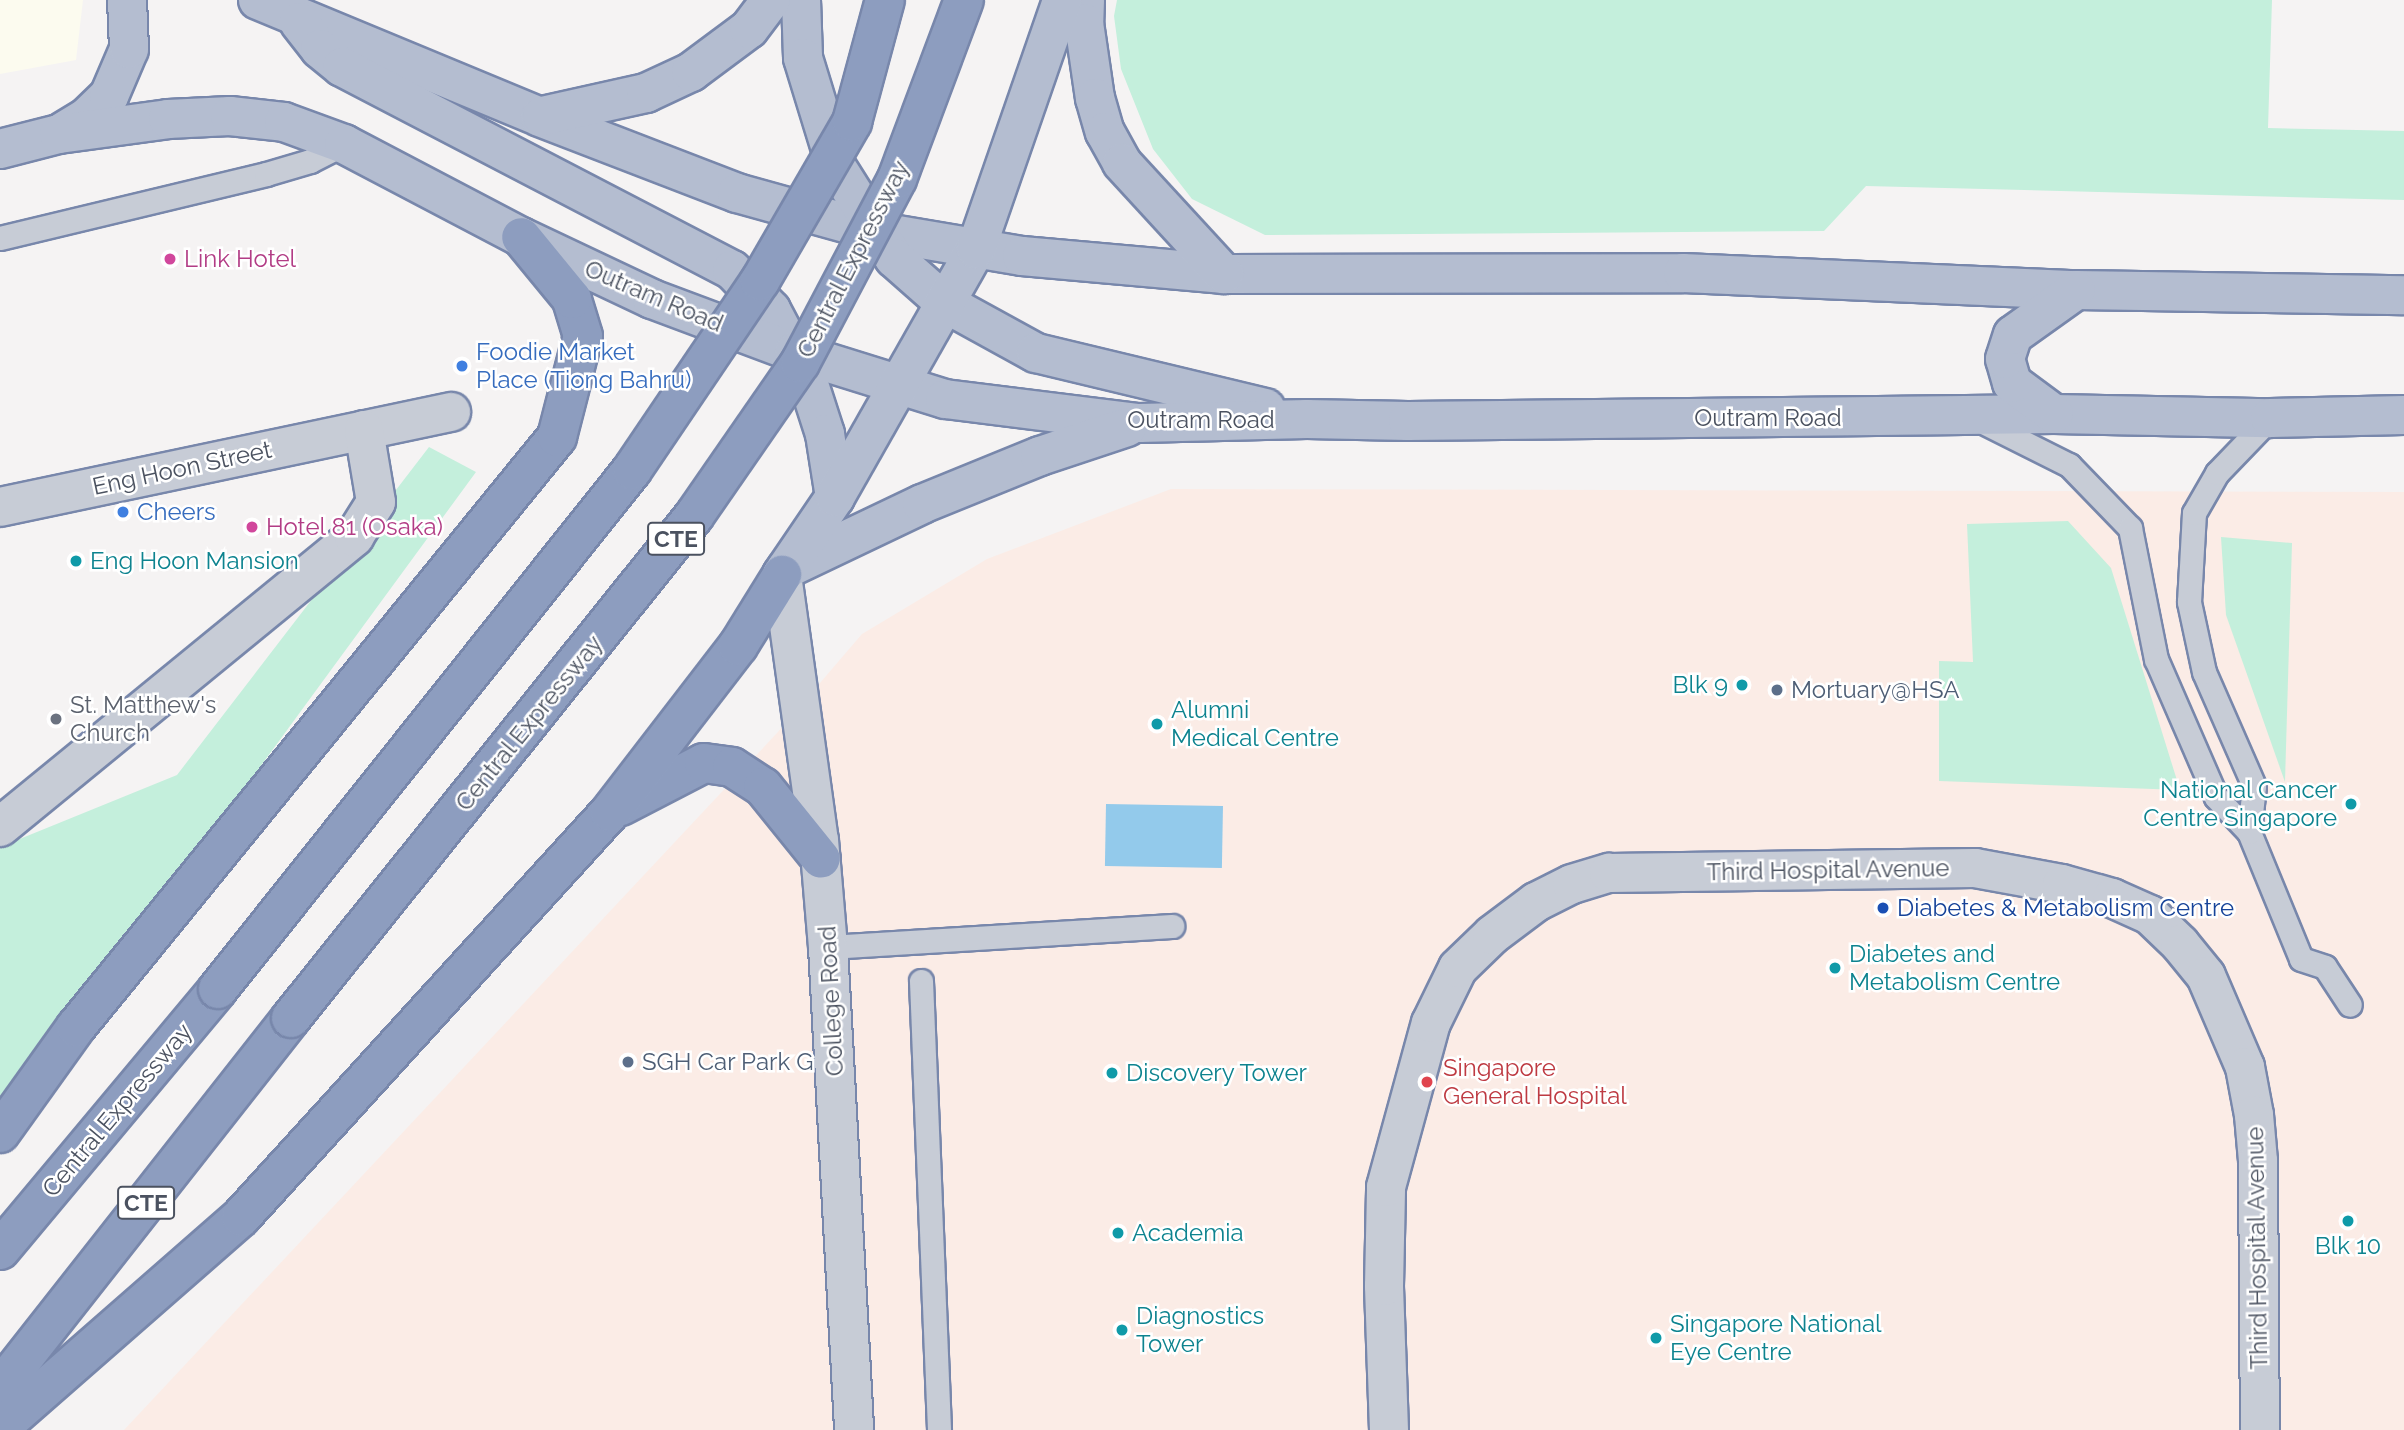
<!DOCTYPE html>
<html>
<head>
<meta charset="utf-8">
<style>
  body { margin:0 }
  #map { position:relative; width:2404px; height:1430px; overflow:hidden; background:#f5f3f3; font-family:Raleway,sans-serif }
  div>[style] { position:absolute }
  .commercial>* { inset:0; background:#fcfbef }
  .medical>* { inset:0; background:#fbece6 }
  .green>* { inset:0; background:#c4efdc }
  .water>* { inset:0; background:#93caeb; transform-origin:0 0 }
  .roads { filter:drop-shadow(2px 0 #7887ab) drop-shadow(-2px 0 #7887ab) drop-shadow(0 2px #7887ab) drop-shadow(0 -2px #7887ab) }
  .service>* { height:23px; margin:-11.5px; padding:0 11.5px; transform-origin:11.5px; border-radius:11.5px; background:#c7ccd6 }
  .minor>* { height:38px; margin:-19px; padding:0 19px; transform-origin:19px; border-radius:19px; background:#c7ccd6 }
  .primary>* { height:38px; margin:-19px; padding:0 19px; transform-origin:19px; border-radius:19px; background:#b4bdd0 }
  .motorway>* { height:38px; margin:-19px; padding:0 19px; transform-origin:19px; border-radius:19px; background:#8d9dbf }
  .bridges { filter:drop-shadow(2px 0 #7887ab) drop-shadow(-2px 0 #7887ab) drop-shadow(0 2px #7887ab) drop-shadow(0 -2px #7887ab) }
  .motorway-bridge>* { height:38px; margin:-19px; padding:0 19px; transform-origin:19px; border-radius:19px; background:#8d9dbf }
  .dots>* { width:19px; height:19px; translate:-50% -50%; box-sizing:border-box; border:4px solid #fff; border-radius:50% }
  span { translate:-50% -50%; white-space:nowrap; text-align:center; line-height:1.15; -webkit-text-stroke:5px #fff; paint-order:stroke }
  .shield-label span { padding:2px 5px; background:#fff; border:2px solid; border-radius:5px; -webkit-text-stroke-width:0 }
  .shield-label { font-size:23px; color:#4b5260; font-weight:700 }
  .hotel-label { font-size:24px; color:#b23c85 }
  .left { translate:0 -50%; text-align:left }
  .street-label { font-size:24px; color:#4b5260 }
  .shop-label { font-size:24px; color:#366cbe }
  .culture-label { font-size:24px; color:#0d838f }
  .right { translate:-100% -50%; text-align:right }
  .service-label { font-size:24px; color:#4e5e75 }
  .worship-label { font-size:24px; color:#5b616d }
  .transit-label { font-size:24px; color:#164399 }
  .health-label { font-size:24px; color:#be3a42 }
</style>
</head>
<body>
<div id="map">
  <div class="commercial">
    <i style="clip-path:polygon(0 0,83px 0,76px 60px,0 74px)"></i>
  </div>
  <div class="medical">
    <i style="clip-path:polygon(1171px 489px,2404px 492px,2404px 1430px,124px 1430px,777px 733px,862px 634px,987px 559px)"></i>
  </div>
  <div class="green">
    <i style="clip-path:polygon(1117px 0,2272px 0,2268px 128px,2404px 131px,2404px 200px,1866px 186px,1824px 231px,1265px 235px,1192px 199px,1153px 149px,1121px 69px,1114px 16px)"></i>
    <i style="clip-path:polygon(429px 447px,476px 472px,0 1122px,0 847px,177px 775px)"></i>
    <i style="clip-path:polygon(2068px 521px,2111px 568px,2180px 790px,1939px 781px,1939px 661px,1973px 662px,1967px 524px)"></i>
    <i style="clip-path:polygon(2221px 537px,2292px 543px,2285px 782px,2226px 615px)"></i>
  </div>
  <div class="water">
    <i style="left:1106px;top:804px;width:117px;height:62px;rotate:1deg"></i>
  </div>
  <div class="roads">
    <div class="service">
      <i style="left:0;top:238px;width:274px;rotate:-13.5deg"></i>
      <i style="left:266px;top:174px;width:46px;rotate:-16.5deg"></i>
      <i style="left:310px;top:161px;width:38px;rotate:-27deg"></i>
      <i style="left:1979px;top:420px;width:101px;rotate:26.6deg"></i>
      <i style="left:2069px;top:465px;width:88px;rotate:45.9deg"></i>
      <i style="left:2130px;top:528px;width:134px;rotate:78.8deg"></i>
      <i style="left:2156px;top:659px;width:150px;rotate:66.5deg"></i>
      <i style="left:2216px;top:797px;width:48px;rotate:46.7deg"></i>
      <i style="left:2249px;top:832px;width:137px;rotate:67.7deg"></i>
      <i style="left:2301px;top:959px;width:25px;rotate:18deg"></i>
      <i style="left:2325px;top:967px;width:45px;rotate:56.7deg"></i>
      <i style="left:2249px;top:832px;width:46px;rotate:-83.8deg"></i>
      <i style="left:2254px;top:786px;width:124px;rotate:-113.7deg"></i>
      <i style="left:2204px;top:672px;width:72px;rotate:-102.1deg"></i>
      <i style="left:2189px;top:602px;width:89px;rotate:-86.8deg"></i>
      <i style="left:2194px;top:513px;width:46px;rotate:-60.1deg"></i>
      <i style="left:2217px;top:473px;width:76px;rotate:-46.1deg"></i>
      <i style="left:828px;top:947px;width:345px;rotate:-3.5deg"></i>
      <i style="left:921px;top:981px;width:449px;rotate:87.7deg"></i>
    </div>
    <div class="minor">
      <i style="left:0;top:507px;width:461px;rotate:-11.9deg"></i>
      <i style="left:782px;top:575px;width:268px;rotate:82.1deg"></i>
      <i style="left:819px;top:840px;width:107px;rotate:85.2deg"></i>
      <i style="left:828px;top:947px;width:484px;rotate:86.9deg"></i>
      <i style="left:0;top:827px;width:458px;rotate:-39.3deg"></i>
      <i style="left:354px;top:537px;width:41px;rotate:-57.8deg"></i>
      <i style="left:376px;top:502px;width:73px;rotate:-99.5deg"></i>
      <i style="left:1389px;top:1430px;width:144px;rotate:-92deg"></i>
      <i style="left:1384px;top:1286px;width:99px;rotate:-88.8deg"></i>
      <i style="left:1386px;top:1187px;width:170px;rotate:-74.7deg"></i>
      <i style="left:1431px;top:1023px;width:61px;rotate:-63.9deg"></i>
      <i style="left:1458px;top:968px;width:47px;rotate:-44.1deg"></i>
      <i style="left:1492px;top:935px;width:55px;rotate:-36.9deg"></i>
      <i style="left:1536px;top:902px;width:40px;rotate:-26.6deg"></i>
      <i style="left:1572px;top:884px;width:39px;rotate:-17deg"></i>
      <i style="left:1609px;top:873px;width:366px;rotate:-0.8deg"></i>
      <i style="left:1975px;top:868px;width:88px;rotate:10.4deg"></i>
      <i style="left:2062px;top:884px;width:52px;rotate:15.6deg"></i>
      <i style="left:2112px;top:898px;width:42px;rotate:24.1deg"></i>
      <i style="left:2150px;top:915px;width:42px;rotate:44deg"></i>
      <i style="left:2180px;top:944px;width:41px;rotate:50.9deg"></i>
      <i style="left:2206px;top:976px;width:99px;rotate:66.8deg"></i>
      <i style="left:2245px;top:1067px;width:49px;rotate:79.4deg"></i>
      <i style="left:2254px;top:1115px;width:46px;rotate:85deg"></i>
      <i style="left:2258px;top:1161px;width:269px;rotate:89.6deg"></i>
    </div>
    <div class="primary">
      <i style="left:258px;top:0;width:305px;rotate:22.5deg"></i>
      <i style="left:540px;top:117px;width:211px;rotate:21.1deg"></i>
      <i style="left:737px;top:193px;width:142px;rotate:15.5deg"></i>
      <i style="left:874px;top:231px;width:150px;rotate:9.6deg"></i>
      <i style="left:1022px;top:256px;width:203px;rotate:5.1deg"></i>
      <i style="left:1224px;top:274px;width:459px;rotate:-0.1deg"></i>
      <i style="left:1683px;top:273px;width:393px;rotate:2.5deg"></i>
      <i style="left:2076px;top:290px;width:328px;rotate:0.9deg"></i>
      <i style="left:801px;top:0;width:58px;rotate:88deg"></i>
      <i style="left:803px;top:58px;width:113px;rotate:73deg"></i>
      <i style="left:836px;top:166px;width:109px;rotate:57.8deg"></i>
      <i style="left:894px;top:258px;width:68px;rotate:41.4deg"></i>
      <i style="left:945px;top:303px;width:104px;rotate:28.8deg"></i>
      <i style="left:1036px;top:353px;width:236px;rotate:13.5deg"></i>
      <i style="left:1085px;top:0;width:23px;rotate:92deg"></i>
      <i style="left:1084px;top:23px;width:76px;rotate:81.7deg"></i>
      <i style="left:1095px;top:98px;width:35px;rotate:74deg"></i>
      <i style="left:1105px;top:132px;width:35px;rotate:61deg"></i>
      <i style="left:1122px;top:163px;width:151px;rotate:47.4deg"></i>
      <i style="left:299px;top:22px;width:34px;rotate:52deg"></i>
      <i style="left:320px;top:49px;width:28px;rotate:39deg"></i>
      <i style="left:342px;top:67px;width:440px;rotate:27.5deg"></i>
      <i style="left:732px;top:270px;width:56px;rotate:45.7deg"></i>
      <i style="left:771px;top:310px;width:77px;rotate:62.1deg"></i>
      <i style="left:807px;top:378px;width:59px;rotate:72.2deg"></i>
      <i style="left:825px;top:434px;width:64px;rotate:81deg"></i>
      <i style="left:542px;top:116px;width:107px;rotate:-12.5deg"></i>
      <i style="left:646px;top:93px;width:50px;rotate:-25deg"></i>
      <i style="left:691px;top:72px;width:72px;rotate:-36.6deg"></i>
      <i style="left:749px;top:29px;width:36px;rotate:-53deg"></i>
      <i style="left:64px;top:131px;width:26px;rotate:-31deg"></i>
      <i style="left:86px;top:118px;width:32px;rotate:-44deg"></i>
      <i style="left:109px;top:96px;width:51px;rotate:-66.9deg"></i>
      <i style="left:129px;top:49px;width:49px;rotate:-92.3deg"></i>
      <i style="left:0;top:149px;width:61px;rotate:-14.3deg"></i>
      <i style="left:59px;top:134px;width:110px;rotate:-7.8deg"></i>
      <i style="left:168px;top:119px;width:62px;rotate:-2.8deg"></i>
      <i style="left:230px;top:116px;width:54px;rotate:6.3deg"></i>
      <i style="left:284px;top:122px;width:64px;rotate:20.1deg"></i>
      <i style="left:344px;top:144px;width:200px;rotate:27.7deg"></i>
      <i style="left:521px;top:237px;width:145px;rotate:25.3deg"></i>
      <i style="left:652px;top:299px;width:152px;rotate:20.5deg"></i>
      <i style="left:794px;top:352px;width:158px;rotate:17.3deg"></i>
      <i style="left:945px;top:399px;width:195px;rotate:7.1deg"></i>
      <i style="left:1139px;top:423px;width:168px;rotate:-1.4deg"></i>
      <i style="left:1307px;top:419px;width:101px;rotate:1.1deg"></i>
      <i style="left:1408px;top:421px;width:646px;rotate:-0.62deg"></i>
      <i style="left:2054px;top:414px;width:216px;rotate:1.1deg"></i>
      <i style="left:2270px;top:418px;width:134px;rotate:-1.3deg"></i>
      <i style="left:2054px;top:414px;width:52px;rotate:-143.6deg"></i>
      <i style="left:2012px;top:383px;width:25px;rotate:-106deg"></i>
      <i style="left:2005px;top:359px;width:25px;rotate:-72deg"></i>
      <i style="left:2013px;top:335px;width:77px;rotate:-35.5deg"></i>
      <i style="left:786px;top:569px;width:151px;rotate:-25.5deg"></i>
      <i style="left:922px;top:504px;width:127px;rotate:-22.1deg"></i>
      <i style="left:1040px;top:456px;width:92px;rotate:-18.4deg"></i>
      <i style="left:782px;top:575px;width:94px;rotate:-55.8deg"></i>
      <i style="left:835px;top:497px;width:285px;rotate:-60.4deg"></i>
      <i style="left:976px;top:249px;width:263px;rotate:-70.9deg"></i>
    </div>
    <div class="motorway">
      <i style="left:621px;top:806px;width:93px;rotate:-27.4deg"></i>
      <i style="left:704px;top:763px;width:28px;rotate:8deg"></i>
      <i style="left:732px;top:767px;width:37px;rotate:33deg"></i>
      <i style="left:763px;top:787px;width:92px;rotate:51.1deg"></i>
      <i style="left:0;top:1133px;width:130px;rotate:-54.4deg"></i>
      <i style="left:76px;top:1027px;width:761px;rotate:-50.81deg"></i>
      <i style="left:557px;top:437px;width:104px;rotate:-75.6deg"></i>
      <i style="left:583px;top:336px;width:39px;rotate:-107deg"></i>
      <i style="left:572px;top:299px;width:80px;rotate:-129.4deg"></i>
      <i style="left:0;top:1250px;width:340px;rotate:-50.1deg"></i>
      <i style="left:0;top:1388px;width:471px;rotate:-51.8deg"></i>
      <i style="left:0;top:1428px;width:320px;rotate:-41.2deg"></i>
      <i style="left:241px;top:1217px;width:548px;rotate:-47.66deg"></i>
      <i style="left:610px;top:812px;width:210px;rotate:-52.4deg"></i>
      <i style="left:738px;top:646px;width:84px;rotate:-58.2deg"></i>
    </div>
  </div>
  <div class="bridges">
    <div class="motorway-bridge">
      <i style="left:218px;top:989px;width:664px;rotate:-51.42deg"></i>
      <i style="left:632px;top:470px;width:228px;rotate:-55.9deg"></i>
      <i style="left:760px;top:281px;width:184px;rotate:-59.9deg"></i>
      <i style="left:852px;top:122px;width:126px;rotate:-74.9deg"></i>
      <i style="left:291px;top:1018px;width:644px;rotate:-51.24deg"></i>
      <i style="left:694px;top:516px;width:186px;rotate:-55.3deg"></i>
      <i style="left:800px;top:363px;width:208px;rotate:-62.2deg"></i>
      <i style="left:897px;top:179px;width:191px;rotate:-69.5deg"></i>
    </div>
  </div>
  <div class="dots">
    <i style="left:170px;top:259px;background:#d1479c"></i>
    <i style="left:462px;top:366px;background:#3f7fe0"></i>
    <i style="left:123px;top:512px;background:#3f7fe0"></i>
    <i style="left:252px;top:527px;background:#d1479c"></i>
    <i style="left:76px;top:561px;background:#0f9aa8"></i>
    <i style="left:1742px;top:685px;background:#0f9aa8"></i>
    <i style="left:1777px;top:690px;background:#5c6f8a"></i>
    <i style="left:56px;top:719px;background:#6b7280"></i>
    <i style="left:1157px;top:724px;background:#0f9aa8"></i>
    <i style="left:2351px;top:804px;background:#0f9aa8"></i>
    <i style="left:1883px;top:908px;background:#1a4fb4"></i>
    <i style="left:1835px;top:968px;background:#0f9aa8"></i>
    <i style="left:628px;top:1062px;background:#5c6f8a"></i>
    <i style="left:1112px;top:1073px;background:#0f9aa8"></i>
    <i style="left:1427px;top:1082px;background:#e0444e"></i>
    <i style="left:2348px;top:1221px;background:#0f9aa8"></i>
    <i style="left:1118px;top:1233px;background:#0f9aa8"></i>
    <i style="left:1122px;top:1330px;background:#0f9aa8"></i>
    <i style="left:1656px;top:1338px;background:#0f9aa8"></i>
  </div>
  <div class="shield-label">
    <span style="left:676px;top:539px">CTE</span>
    <span style="left:146px;top:1203px">CTE</span>
  </div>
  <div class="hotel-label">
    <span class="left" style="left:184px;top:259px">Link Hotel</span>
    <span class="left" style="left:266px;top:527px">Hotel 81 (Osaka)</span>
  </div>
  <div class="street-label">
    <span style="left:853px;top:259px;rotate:-63deg">Central Expressway</span>
    <span style="left:654px;top:296px;rotate:23deg">Outram Road</span>
    <span style="left:1768px;top:418px">Outram Road</span>
    <span style="left:1201px;top:420px">Outram Road</span>
    <span style="left:182px;top:468px;rotate:-12deg">Eng Hoon Street</span>
    <span style="left:529px;top:723px;rotate:-51deg">Central Expressway</span>
    <span style="left:1828px;top:870px;rotate:-1deg">Third Hospital Avenue</span>
    <span style="left:831px;top:1001px;rotate:-93deg">College Road</span>
    <span style="left:117px;top:1110px;rotate:-50deg">Central Expressway</span>
    <span style="left:2257px;top:1248px;rotate:-91deg">Third Hospital Avenue</span>
  </div>
  <div class="shop-label">
    <span class="left" style="left:476px;top:366px">Foodie Market<br>Place (Tiong Bahru)</span>
    <span class="left" style="left:137px;top:512px">Cheers</span>
  </div>
  <div class="culture-label">
    <span class="left" style="left:90px;top:561px">Eng Hoon Mansion</span>
    <span class="right" style="left:1728px;top:685px">Blk 9</span>
    <span class="left" style="left:1171px;top:724px">Alumni<br>Medical Centre</span>
    <span class="right" style="left:2337px;top:804px">National Cancer<br>Centre Singapore</span>
    <span class="left" style="left:1849px;top:968px">Diabetes and<br>Metabolism Centre</span>
    <span class="left" style="left:1126px;top:1073px">Discovery Tower</span>
    <span class="left" style="left:1132px;top:1233px">Academia</span>
    <span style="left:2348px;top:1246px">Blk 10</span>
    <span class="left" style="left:1136px;top:1330px">Diagnostics<br>Tower</span>
    <span class="left" style="left:1670px;top:1338px">Singapore National<br>Eye Centre</span>
  </div>
  <div class="service-label">
    <span class="left" style="left:1791px;top:690px">Mortuary@HSA</span>
    <span class="left" style="left:642px;top:1062px">SGH Car Park G</span>
  </div>
  <div class="worship-label">
    <span class="left" style="left:70px;top:719px">St. Matthew's<br>Church</span>
  </div>
  <div class="transit-label">
    <span class="left" style="left:1897px;top:908px">Diabetes &amp; Metabolism Centre</span>
  </div>
  <div class="health-label">
    <span class="left" style="left:1443px;top:1082px">Singapore<br>General Hospital</span>
  </div>
</div>
</body>
</html>
